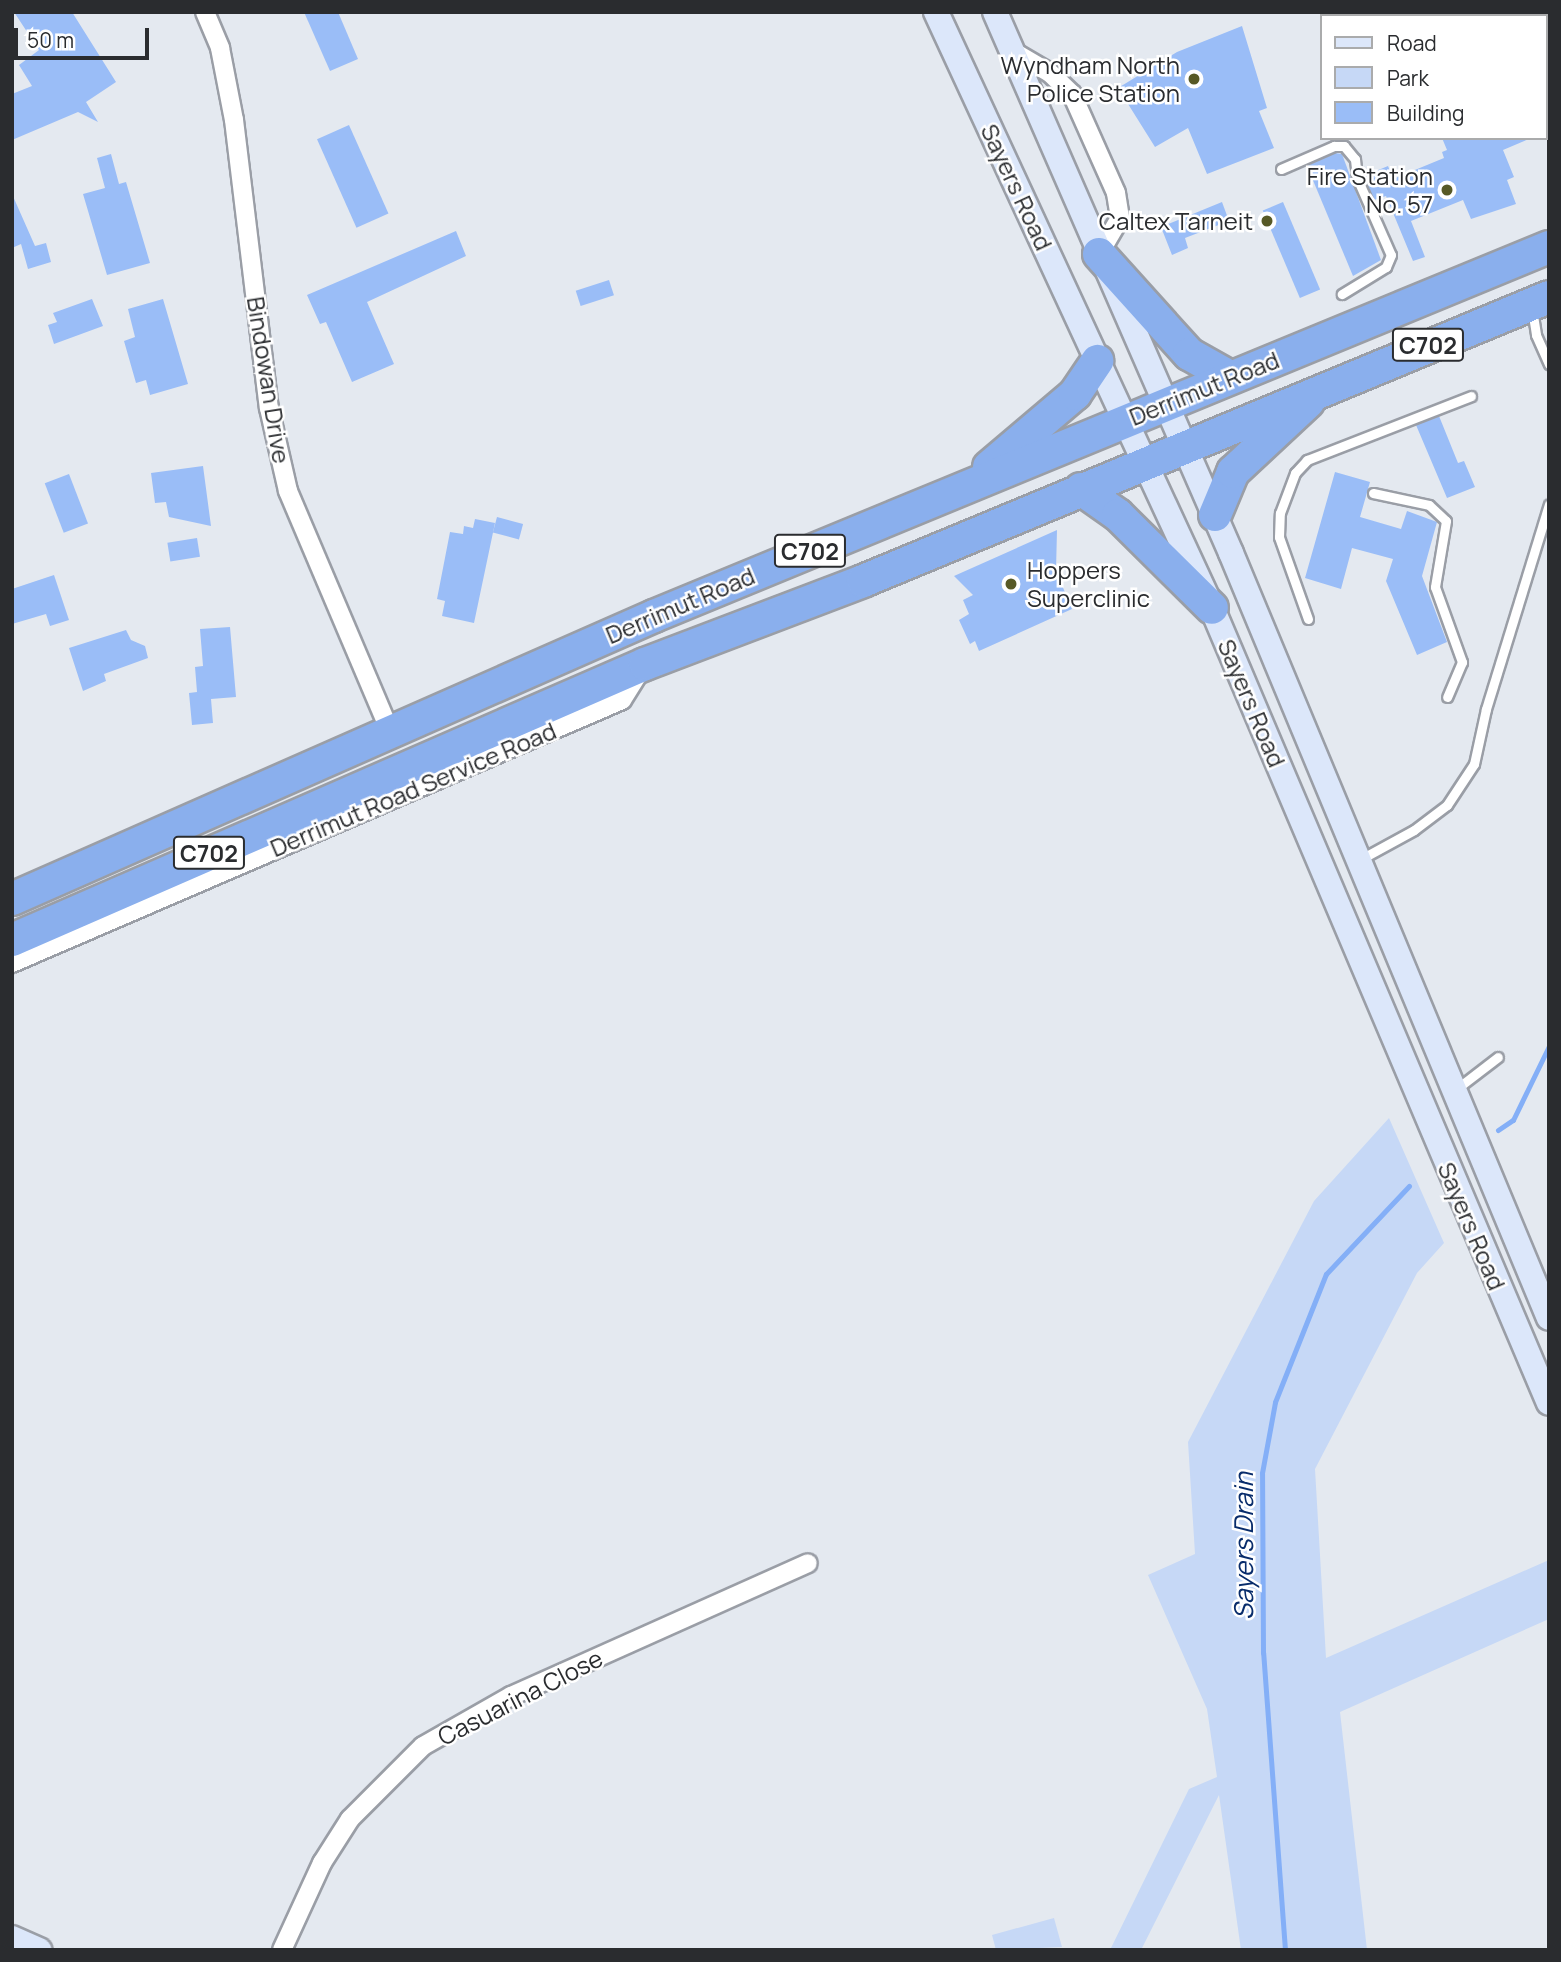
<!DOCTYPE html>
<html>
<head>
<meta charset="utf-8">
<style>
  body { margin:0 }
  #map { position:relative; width:1561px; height:1962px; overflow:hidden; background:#e4e9f0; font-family:Manrope,sans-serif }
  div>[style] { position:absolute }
  .green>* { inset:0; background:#c6d8f6 }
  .stream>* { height:5px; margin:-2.5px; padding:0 2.5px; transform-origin:2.5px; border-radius:2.5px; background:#84aff7 }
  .building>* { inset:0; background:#9abdf7; transform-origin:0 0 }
  .roads { filter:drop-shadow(2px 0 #9a9ea6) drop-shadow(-2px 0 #9a9ea6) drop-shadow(0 2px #9a9ea6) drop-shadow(0 -2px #9a9ea6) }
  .lane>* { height:9px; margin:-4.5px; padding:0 4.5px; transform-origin:4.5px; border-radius:4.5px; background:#fff }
  .street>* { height:18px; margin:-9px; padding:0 9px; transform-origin:9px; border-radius:9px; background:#fff }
  .secondary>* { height:24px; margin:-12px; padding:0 12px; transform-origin:12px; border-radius:12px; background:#dce7fa }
  .highway>* { height:32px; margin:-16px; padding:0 16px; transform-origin:16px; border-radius:16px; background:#8aafed }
  .dots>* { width:19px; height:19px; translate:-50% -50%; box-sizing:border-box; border:4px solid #fff; border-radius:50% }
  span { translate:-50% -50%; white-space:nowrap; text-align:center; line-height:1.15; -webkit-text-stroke:5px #fff; paint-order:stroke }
  .shield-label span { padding:2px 5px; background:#fff; border:2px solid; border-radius:5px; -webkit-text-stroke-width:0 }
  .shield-label { font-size:23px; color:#2a2c2f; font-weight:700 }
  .poi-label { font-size:24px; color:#2a2c2f }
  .right { translate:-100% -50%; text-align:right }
  .left { translate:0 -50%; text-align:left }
  .street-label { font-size:24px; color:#2a2c2f }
  .water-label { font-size:26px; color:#082c6b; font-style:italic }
  .frame { position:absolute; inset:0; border:14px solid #2a2c2f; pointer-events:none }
  .legend { position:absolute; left:1320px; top:14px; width:228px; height:126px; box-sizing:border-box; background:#fff; border:2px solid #aaabac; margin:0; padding:9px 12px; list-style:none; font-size:21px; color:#2a2c2f }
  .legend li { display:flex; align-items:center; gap:14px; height:35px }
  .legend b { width:35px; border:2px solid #aaabac }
  .scale { position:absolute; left:14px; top:28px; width:135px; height:32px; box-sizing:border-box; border:4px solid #2a2c2f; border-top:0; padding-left:9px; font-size:21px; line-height:24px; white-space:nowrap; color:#2a2c2f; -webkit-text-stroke:5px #fff; paint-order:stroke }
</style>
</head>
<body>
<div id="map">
  <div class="green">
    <i style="clip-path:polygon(1389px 1118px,1444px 1243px,1417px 1273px,1315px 1469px,1326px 1658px,1549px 1560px,1549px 1619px,1340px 1712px,1367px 1950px,1241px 1950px,1219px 1795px,1141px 1950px,1110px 1950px,1189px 1789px,1217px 1777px,1207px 1709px,1148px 1575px,1195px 1554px,1188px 1442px,1314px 1201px)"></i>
    <i style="clip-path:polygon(1054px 1918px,1062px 1947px,996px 1950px,992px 1935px)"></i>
  </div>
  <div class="stream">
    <i style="left:1498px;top:1130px;width:18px;rotate:-34deg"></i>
    <i style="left:1513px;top:1120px;width:82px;rotate:-64.1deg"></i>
    <i style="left:1285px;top:1950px;width:298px;rotate:-94.2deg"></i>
    <i style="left:1263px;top:1653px;width:180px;rotate:-90.3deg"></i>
    <i style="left:1262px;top:1473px;width:72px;rotate:-79.6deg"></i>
    <i style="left:1275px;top:1402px;width:138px;rotate:-68.3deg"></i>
    <i style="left:1326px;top:1274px;width:121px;rotate:-46.7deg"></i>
  </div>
  <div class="building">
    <i style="clip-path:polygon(14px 12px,72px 12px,116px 82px,86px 102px,98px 122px,78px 112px,12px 140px,12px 94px,32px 86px,19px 65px,39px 50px)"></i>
    <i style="clip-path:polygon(304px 12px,338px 12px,358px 59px,330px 71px)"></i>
    <i style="clip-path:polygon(1242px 26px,1267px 108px,1259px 111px,1274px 148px,1207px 174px,1188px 128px,1155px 147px,1118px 88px,1177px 52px)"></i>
    <i style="left:349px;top:125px;width:97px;height:35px;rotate:66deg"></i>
    <i style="clip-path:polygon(1442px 138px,1529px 139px,1503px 150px,1514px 177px,1507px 180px,1516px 204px,1471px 219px,1463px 200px,1411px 221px,1425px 257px,1413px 261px,1386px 196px,1374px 200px,1364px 176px,1388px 166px,1393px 179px,1444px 158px,1442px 152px,1447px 150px)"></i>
    <i style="clip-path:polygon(1335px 153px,1342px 154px,1381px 260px,1353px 276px,1307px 166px)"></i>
    <i style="clip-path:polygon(111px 154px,119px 184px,126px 182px,150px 263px,107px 275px,83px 194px,105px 188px,97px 158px)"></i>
    <i style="clip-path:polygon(12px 194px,35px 246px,46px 243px,51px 262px,28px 269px,21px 244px,12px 248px)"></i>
    <i style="clip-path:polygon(1222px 202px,1229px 221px,1185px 238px,1188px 248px,1172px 255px,1161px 227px)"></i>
    <i style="left:1283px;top:202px;width:95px;height:22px;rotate:67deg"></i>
    <i style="clip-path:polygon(456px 231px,466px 256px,367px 302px,394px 364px,352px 382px,326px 322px,320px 324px,307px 295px)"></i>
    <i style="left:609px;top:280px;width:16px;height:35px;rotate:72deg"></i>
    <i style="clip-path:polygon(92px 299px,103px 326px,54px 344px,48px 325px,57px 322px,53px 313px)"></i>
    <i style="clip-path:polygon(163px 299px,188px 384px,150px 395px,146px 380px,136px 383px,124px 341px,135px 337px,128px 309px)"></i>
    <i style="clip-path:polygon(1439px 416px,1458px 463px,1464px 461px,1475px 487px,1447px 498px,1416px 425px)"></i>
    <i style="clip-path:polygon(203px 466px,211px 526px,169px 517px,166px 502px,155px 503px,151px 473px)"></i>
    <i style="clip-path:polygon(1335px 472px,1370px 482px,1360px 517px,1401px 529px,1407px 511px,1437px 522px,1422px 576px,1447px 642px,1417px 655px,1386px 581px,1393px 559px,1352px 548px,1341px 589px,1305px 578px)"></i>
    <i style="left:69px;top:474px;width:53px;height:26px;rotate:69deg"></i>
    <i style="left:497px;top:517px;width:27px;height:16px;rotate:15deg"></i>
    <i style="clip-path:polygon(475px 519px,495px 523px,474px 623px,442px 616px,445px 601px,437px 599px,450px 532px,463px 534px,464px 526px,473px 528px)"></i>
    <i style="clip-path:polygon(1057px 530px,1056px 571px,1072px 609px,979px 651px,975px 641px,970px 644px,959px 620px,969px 614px,963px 600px,973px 595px,954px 576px)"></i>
    <i style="left:197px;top:538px;width:19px;height:30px;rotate:81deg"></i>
    <i style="clip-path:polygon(54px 575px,69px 620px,50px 626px,46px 614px,12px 624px,12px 589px)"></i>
    <i style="clip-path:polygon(230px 627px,236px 697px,211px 699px,213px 723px,192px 725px,189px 693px,197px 692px,195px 667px,203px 666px,200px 629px)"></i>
    <i style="clip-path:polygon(126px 630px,131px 640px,145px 646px,148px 658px,104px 674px,106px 681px,83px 691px,69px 648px)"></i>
  </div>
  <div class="roads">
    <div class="lane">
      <i style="left:1281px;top:169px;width:58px;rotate:-23.5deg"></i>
      <i style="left:1334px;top:146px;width:10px"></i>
      <i style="left:1344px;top:146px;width:17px;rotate:50deg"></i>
      <i style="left:1355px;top:159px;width:19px;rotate:84deg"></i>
      <i style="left:1357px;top:178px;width:84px;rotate:66.2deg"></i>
      <i style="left:1391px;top:255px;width:13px;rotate:113deg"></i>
      <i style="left:1386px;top:267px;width:52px;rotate:148.5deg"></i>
      <i style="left:1532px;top:309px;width:26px;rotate:81deg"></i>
      <i style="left:1536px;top:335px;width:32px;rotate:66deg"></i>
      <i style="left:1373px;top:493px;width:57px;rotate:12.1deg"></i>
      <i style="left:1429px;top:505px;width:23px;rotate:43deg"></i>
      <i style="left:1446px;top:521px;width:67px;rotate:99.5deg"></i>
      <i style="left:1435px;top:587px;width:80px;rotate:70.2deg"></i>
      <i style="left:1462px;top:662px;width:38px;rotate:113deg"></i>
      <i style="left:1308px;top:619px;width:87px;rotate:-109.5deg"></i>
      <i style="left:1279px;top:537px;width:24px;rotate:-88deg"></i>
      <i style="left:1280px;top:513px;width:43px;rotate:-69.4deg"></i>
      <i style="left:1295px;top:473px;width:18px;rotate:-47deg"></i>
      <i style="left:1307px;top:460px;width:176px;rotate:-21.3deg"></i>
      <i style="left:1361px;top:859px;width:60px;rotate:-28.7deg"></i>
      <i style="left:1414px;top:830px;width:41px;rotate:-37.1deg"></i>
      <i style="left:1447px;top:805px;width:49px;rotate:-56.6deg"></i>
      <i style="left:1474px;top:764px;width:56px;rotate:-77.7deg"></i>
      <i style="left:1486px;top:709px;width:214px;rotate:-72.9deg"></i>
      <i style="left:1455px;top:1090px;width:54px;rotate:-37.5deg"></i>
    </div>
    <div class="street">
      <i style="left:205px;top:12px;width:39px;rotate:67deg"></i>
      <i style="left:220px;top:48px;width:73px;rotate:79deg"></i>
      <i style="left:234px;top:120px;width:290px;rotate:83.1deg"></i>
      <i style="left:269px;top:408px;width:85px;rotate:77.1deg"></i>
      <i style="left:288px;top:491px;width:261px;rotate:67deg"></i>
      <i style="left:1014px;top:52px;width:42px;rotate:30.3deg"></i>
      <i style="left:1050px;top:73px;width:30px;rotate:44deg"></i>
      <i style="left:1072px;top:94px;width:108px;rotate:66deg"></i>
      <i style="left:1116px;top:193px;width:25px;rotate:81deg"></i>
      <i style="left:1120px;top:218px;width:42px;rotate:120.3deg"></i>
      <i style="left:12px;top:963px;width:664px;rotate:-23.32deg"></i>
      <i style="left:622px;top:700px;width:36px;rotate:-58deg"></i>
      <i style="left:282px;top:1950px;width:96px;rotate:-65.3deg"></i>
      <i style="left:322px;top:1863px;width:52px;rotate:-57.5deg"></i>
      <i style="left:350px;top:1819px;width:103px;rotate:-45deg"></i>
      <i style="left:423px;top:1746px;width:101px;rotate:-29.6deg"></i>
      <i style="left:511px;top:1696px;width:325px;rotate:-24.1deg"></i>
    </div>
    <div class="secondary">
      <i style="left:936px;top:12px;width:657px;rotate:65.15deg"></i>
      <i style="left:1212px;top:608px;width:863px;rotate:67.03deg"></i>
      <i style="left:995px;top:12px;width:590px;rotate:66.43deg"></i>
      <i style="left:1231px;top:553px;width:828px;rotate:67.43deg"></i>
      <i style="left:12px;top:1938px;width:30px;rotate:24deg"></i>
    </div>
    <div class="highway">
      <i style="left:1099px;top:254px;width:135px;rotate:48deg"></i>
      <i style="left:1189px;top:354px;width:47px;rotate:29.3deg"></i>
      <i style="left:989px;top:467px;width:113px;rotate:-40.3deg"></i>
      <i style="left:1075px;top:394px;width:40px;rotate:-56deg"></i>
      <i style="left:1081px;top:489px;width:45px;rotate:35.1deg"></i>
      <i style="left:1118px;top:515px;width:132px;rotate:44.7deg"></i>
      <i style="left:1215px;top:515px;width:47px;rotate:-67.3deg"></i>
      <i style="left:1233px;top:472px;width:103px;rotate:-43deg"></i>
      <i style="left:12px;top:899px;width:702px;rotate:-23.79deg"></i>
      <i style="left:654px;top:616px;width:968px;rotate:-22.41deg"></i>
      <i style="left:12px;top:940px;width:691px;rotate:-23.56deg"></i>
      <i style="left:645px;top:664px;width:233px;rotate:-20.8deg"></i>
      <i style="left:863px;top:581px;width:742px;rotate:-22.49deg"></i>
    </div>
  </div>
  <div class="dots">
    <i style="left:1194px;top:79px;background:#575926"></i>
    <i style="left:1447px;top:190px;background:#575926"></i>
    <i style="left:1267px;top:221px;background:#575926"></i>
    <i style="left:1011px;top:584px;background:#575926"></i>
  </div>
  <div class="shield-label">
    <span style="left:1428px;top:345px">C702</span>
    <span style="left:810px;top:551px">C702</span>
    <span style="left:209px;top:853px">C702</span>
  </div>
  <div class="poi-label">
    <span class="right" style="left:1180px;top:79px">Wyndham North<br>Police Station</span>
    <span class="right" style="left:1433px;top:190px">Fire Station<br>No. 57</span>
    <span class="right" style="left:1253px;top:221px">Caltex Tarneit</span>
    <span class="left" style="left:1027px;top:584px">Hoppers<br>Superclinic</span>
  </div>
  <div class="street-label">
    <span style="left:1017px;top:187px;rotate:65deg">Sayers Road</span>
    <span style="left:269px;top:380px;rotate:81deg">Bindowan Drive</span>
    <span style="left:1204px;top:388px;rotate:-22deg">Derrimut Road</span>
    <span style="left:680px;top:605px;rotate:-23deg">Derrimut Road</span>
    <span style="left:1252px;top:703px;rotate:67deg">Sayers Road</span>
    <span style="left:413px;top:789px;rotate:-23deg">Derrimut Road Service Road</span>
    <span style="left:1472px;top:1226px;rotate:67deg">Sayers Road</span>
    <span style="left:520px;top:1697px;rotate:-27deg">Casuarina Close</span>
  </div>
  <div class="water-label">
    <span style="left:1244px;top:1546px;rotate:-90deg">Sayers Drain</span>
  </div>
  <div class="frame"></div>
  <ul class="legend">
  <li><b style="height:9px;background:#dce7fa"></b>Road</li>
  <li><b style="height:19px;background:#c6d8f6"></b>Park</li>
  <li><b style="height:19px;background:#9abdf7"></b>Building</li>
  </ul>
  <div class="scale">50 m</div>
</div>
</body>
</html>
